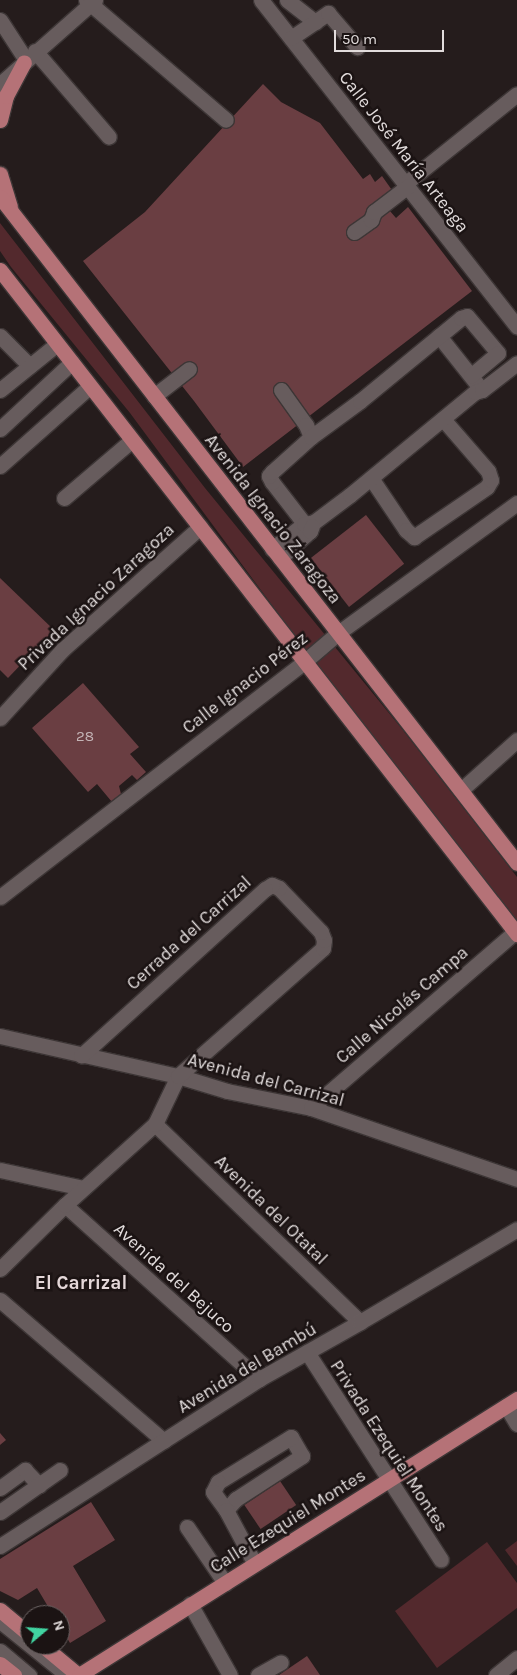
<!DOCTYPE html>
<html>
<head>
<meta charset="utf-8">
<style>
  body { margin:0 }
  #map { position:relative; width:517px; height:1675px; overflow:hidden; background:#251c1c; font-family:Karla,sans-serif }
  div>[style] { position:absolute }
  .green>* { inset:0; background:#53292d }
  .building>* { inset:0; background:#6a3e42; transform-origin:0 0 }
  .roads { filter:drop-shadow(1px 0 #3d3636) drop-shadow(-1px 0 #3d3636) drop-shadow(0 1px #3d3636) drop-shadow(0 -1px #3d3636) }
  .minor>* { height:15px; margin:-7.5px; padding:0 7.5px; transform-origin:7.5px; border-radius:7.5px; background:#675c5d }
  .major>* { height:15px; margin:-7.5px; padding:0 7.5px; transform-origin:7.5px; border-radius:7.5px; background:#b57277 }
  span { translate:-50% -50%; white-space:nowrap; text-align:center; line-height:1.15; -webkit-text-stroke:5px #1b1313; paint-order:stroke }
  .number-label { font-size:15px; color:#c4b4b6 }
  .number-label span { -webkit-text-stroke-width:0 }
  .street-label { font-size:18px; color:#e2dcdc }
  .neighbourhood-label { font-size:19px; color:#e4d7d8; font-weight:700 }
  .north { position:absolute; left:20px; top:1605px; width:50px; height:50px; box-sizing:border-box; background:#1b1313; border:1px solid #6b6363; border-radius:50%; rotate:72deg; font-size:14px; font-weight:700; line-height:20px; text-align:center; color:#e2dcdc }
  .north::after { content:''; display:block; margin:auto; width:18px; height:22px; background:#41d4a1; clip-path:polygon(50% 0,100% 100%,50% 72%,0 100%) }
  .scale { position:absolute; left:334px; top:30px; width:110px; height:22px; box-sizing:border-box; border:2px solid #e2dcdc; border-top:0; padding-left:6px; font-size:15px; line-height:18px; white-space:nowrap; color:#e2dcdc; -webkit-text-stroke:4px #1b1313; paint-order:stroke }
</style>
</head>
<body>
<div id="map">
  <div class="green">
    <i style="clip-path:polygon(0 223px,205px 488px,402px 729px,517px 877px,517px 923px,300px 643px,130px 413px,11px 267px,0 251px)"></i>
    <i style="clip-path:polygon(517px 1541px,517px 1566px,505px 1550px)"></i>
    <i style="clip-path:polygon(487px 1542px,517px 1583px,517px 1608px,437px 1668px,395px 1611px)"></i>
  </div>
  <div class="building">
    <i style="clip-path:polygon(263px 84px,281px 102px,320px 123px,363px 179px,370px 174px,375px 182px,382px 176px,394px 193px,383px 203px,396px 218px,408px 207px,472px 291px,243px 467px,194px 401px,83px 261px,145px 212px)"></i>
    <i style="left:366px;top:515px;width:62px;height:70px;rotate:52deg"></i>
    <i style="clip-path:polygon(0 578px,54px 630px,8px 678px,0 670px)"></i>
    <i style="clip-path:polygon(83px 683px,139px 747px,130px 754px,146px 772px,137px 780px,132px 775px,119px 786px,121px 794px,112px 802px,97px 784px,88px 792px,32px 728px)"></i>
    <i style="clip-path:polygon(0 1433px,6px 1440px,0 1445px)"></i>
    <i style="left:280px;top:1481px;width:29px;height:43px;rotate:56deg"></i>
    <i style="clip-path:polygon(91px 1502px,115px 1540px,73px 1566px,106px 1621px,70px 1643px,60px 1626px,60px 1615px,53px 1615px,37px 1588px,18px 1600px,0 1591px,0 1559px)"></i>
    <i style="clip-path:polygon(307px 1656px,320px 1675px,279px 1675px)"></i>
  </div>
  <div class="roads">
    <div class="minor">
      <i style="left:86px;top:0;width:184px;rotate:40.6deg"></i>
      <i style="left:261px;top:0;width:415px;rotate:51.9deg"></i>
      <i style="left:287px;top:0;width:36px;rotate:38deg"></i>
      <i style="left:0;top:20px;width:48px;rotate:57deg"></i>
      <i style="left:291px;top:38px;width:45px;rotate:-34deg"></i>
      <i style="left:328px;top:13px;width:45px;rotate:49.5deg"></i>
      <i style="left:35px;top:51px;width:113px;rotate:49.3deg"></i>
      <i style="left:0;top:84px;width:127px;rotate:-41.5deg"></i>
      <i style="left:406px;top:183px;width:142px;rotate:-38.7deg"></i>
      <i style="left:354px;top:232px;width:21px;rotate:-35deg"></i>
      <i style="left:371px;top:220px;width:9px;rotate:-69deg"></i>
      <i style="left:374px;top:212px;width:43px;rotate:-37.4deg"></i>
      <i style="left:0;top:336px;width:42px;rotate:45deg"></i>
      <i style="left:439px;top:336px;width:61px;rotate:51.6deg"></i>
      <i style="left:0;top:390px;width:73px;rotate:-38.9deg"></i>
      <i style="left:281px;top:390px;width:43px;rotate:54.5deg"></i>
      <i style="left:306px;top:425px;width:13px;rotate:67deg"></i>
      <i style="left:154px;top:396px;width:44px;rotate:-37.6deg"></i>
      <i style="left:0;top:429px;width:98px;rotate:-42.9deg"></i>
      <i style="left:0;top:466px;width:120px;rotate:-41.6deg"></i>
      <i style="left:371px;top:478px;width:63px;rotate:56.1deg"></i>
      <i style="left:406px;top:530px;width:11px;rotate:41deg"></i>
      <i style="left:414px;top:537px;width:88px;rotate:-34.4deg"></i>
      <i style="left:487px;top:487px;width:8px;rotate:-60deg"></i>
      <i style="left:491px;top:480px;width:9px;rotate:-108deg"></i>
      <i style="left:488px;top:471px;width:69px;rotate:-130.9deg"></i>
      <i style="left:64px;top:498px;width:89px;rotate:-40.5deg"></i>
      <i style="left:310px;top:531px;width:62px;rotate:-127.8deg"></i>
      <i style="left:272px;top:482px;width:7px;rotate:-117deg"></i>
      <i style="left:269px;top:476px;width:5px;rotate:-53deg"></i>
      <i style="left:272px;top:472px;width:52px;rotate:-41.9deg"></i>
      <i style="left:311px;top:437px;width:61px;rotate:-36.3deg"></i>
      <i style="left:360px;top:401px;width:131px;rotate:-39.4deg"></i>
      <i style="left:461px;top:318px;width:6px;rotate:-18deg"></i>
      <i style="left:467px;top:316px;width:48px;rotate:50deg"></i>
      <i style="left:498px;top:353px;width:35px;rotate:140deg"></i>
      <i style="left:272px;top:549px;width:41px;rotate:-38deg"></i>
      <i style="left:304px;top:524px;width:10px;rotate:-11deg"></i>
      <i style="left:314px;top:522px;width:45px;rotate:-36.9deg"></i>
      <i style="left:350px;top:495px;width:162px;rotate:-39.5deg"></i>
      <i style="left:475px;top:392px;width:7px;rotate:-16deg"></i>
      <i style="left:482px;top:390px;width:44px;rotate:-37.6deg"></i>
      <i style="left:280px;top:558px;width:40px;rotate:-42deg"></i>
      <i style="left:310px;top:531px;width:5px;rotate:-68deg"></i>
      <i style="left:0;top:718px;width:92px;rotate:-47.6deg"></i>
      <i style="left:62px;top:650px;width:185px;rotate:-41.7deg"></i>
      <i style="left:461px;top:790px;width:75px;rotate:-41.8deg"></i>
      <i style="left:0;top:897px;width:384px;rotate:-37.7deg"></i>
      <i style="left:304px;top:662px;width:45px;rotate:-40.5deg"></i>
      <i style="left:338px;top:633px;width:221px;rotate:-36deg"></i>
      <i style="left:0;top:1036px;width:182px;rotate:12.7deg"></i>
      <i style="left:178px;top:1076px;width:51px;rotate:17deg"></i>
      <i style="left:227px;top:1091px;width:86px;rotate:11.4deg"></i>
      <i style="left:311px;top:1108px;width:218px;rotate:19deg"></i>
      <i style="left:311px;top:1108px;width:272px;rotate:-40.8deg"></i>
      <i style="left:155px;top:1124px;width:285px;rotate:44deg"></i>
      <i style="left:0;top:1170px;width:85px;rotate:12.2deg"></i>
      <i style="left:65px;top:1205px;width:261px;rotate:41.9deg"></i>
      <i style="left:0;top:1269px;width:91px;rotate:-44.6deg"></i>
      <i style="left:65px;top:1205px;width:121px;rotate:-42deg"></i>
      <i style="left:155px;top:1124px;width:53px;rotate:-64.4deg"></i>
      <i style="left:178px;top:1076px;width:193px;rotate:-41.4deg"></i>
      <i style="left:323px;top:948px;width:8px;rotate:-83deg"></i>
      <i style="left:324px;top:940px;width:9px;rotate:-111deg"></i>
      <i style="left:321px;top:932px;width:61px;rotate:-133.7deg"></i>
      <i style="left:279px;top:888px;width:8px;rotate:-157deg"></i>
      <i style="left:272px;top:885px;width:8px;rotate:150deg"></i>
      <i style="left:265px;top:889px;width:248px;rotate:137.8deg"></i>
      <i style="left:0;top:1300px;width:216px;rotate:40.7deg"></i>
      <i style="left:307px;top:1352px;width:247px;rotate:57.2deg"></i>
      <i style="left:506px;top:1406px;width:21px;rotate:59deg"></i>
      <i style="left:0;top:1488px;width:31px;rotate:-36deg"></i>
      <i style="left:25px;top:1470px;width:21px;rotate:47deg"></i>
      <i style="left:226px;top:1510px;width:15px;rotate:-48deg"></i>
      <i style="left:236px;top:1499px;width:79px;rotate:-33.1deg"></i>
      <i style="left:302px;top:1456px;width:22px;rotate:-120deg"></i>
      <i style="left:291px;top:1437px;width:86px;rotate:148.3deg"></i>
      <i style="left:218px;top:1482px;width:11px;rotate:117deg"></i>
      <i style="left:213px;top:1492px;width:22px;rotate:54deg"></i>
      <i style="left:226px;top:1510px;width:61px;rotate:61.8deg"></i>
      <i style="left:0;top:1512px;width:73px;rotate:-35deg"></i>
      <i style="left:187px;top:1527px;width:68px;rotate:55.8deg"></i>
      <i style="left:0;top:1546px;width:308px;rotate:-32.8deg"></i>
      <i style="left:259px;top:1379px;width:116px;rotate:-29.4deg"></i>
      <i style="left:360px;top:1322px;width:182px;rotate:-30.6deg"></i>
      <i style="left:190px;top:1604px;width:81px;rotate:60.6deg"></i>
      <i style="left:0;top:1621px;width:86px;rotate:38.9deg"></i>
      <i style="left:0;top:1651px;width:38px;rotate:40deg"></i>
      <i style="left:258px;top:1675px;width:26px;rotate:-29deg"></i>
      <i style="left:496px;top:1675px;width:27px;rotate:-39deg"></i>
    </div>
    <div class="major">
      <i style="left:0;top:120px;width:25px;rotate:-76deg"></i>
      <i style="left:6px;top:96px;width:38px;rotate:-62deg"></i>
      <i style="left:0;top:174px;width:34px;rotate:73deg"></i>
      <i style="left:0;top:197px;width:843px;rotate:52.18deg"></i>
      <i style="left:0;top:270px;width:842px;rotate:52.1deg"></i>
      <i style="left:0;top:1610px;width:39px;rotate:40deg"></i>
      <i style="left:42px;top:1645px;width:47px;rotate:39.8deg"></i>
      <i style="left:0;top:1664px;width:18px;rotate:38deg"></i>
      <i style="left:79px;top:1675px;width:518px;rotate:-32.22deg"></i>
    </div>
  </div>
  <div class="number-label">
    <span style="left:85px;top:737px">28</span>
  </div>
  <div class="street-label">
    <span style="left:404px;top:152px;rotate:52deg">Calle José María Arteaga</span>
    <span style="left:273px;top:519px;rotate:52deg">Avenida Ignacio Zaragoza</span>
    <span style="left:96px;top:597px;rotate:-43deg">Privada Ignacio Zaragoza</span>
    <span style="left:245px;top:683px;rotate:-38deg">Calle Ignacio Pérez</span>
    <span style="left:189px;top:933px;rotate:-42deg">Cerrada del Carrizal</span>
    <span style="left:402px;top:1005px;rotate:-41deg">Calle Nicolás Campa</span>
    <span style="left:266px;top:1080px;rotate:15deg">Avenida del Carrizal</span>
    <span style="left:271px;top:1210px;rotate:44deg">Avenida del Otatal</span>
    <span style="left:174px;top:1278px;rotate:42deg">Avenida del Bejuco</span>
    <span style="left:247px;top:1368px;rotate:-31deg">Avenida del Bambú</span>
    <span style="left:389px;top:1446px;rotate:57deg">Privada Ezequiel Montes</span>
    <span style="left:288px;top:1521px;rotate:-32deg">Calle Ezequiel Montes</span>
  </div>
  <div class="neighbourhood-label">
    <span style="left:81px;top:1284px">El Carrizal</span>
  </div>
  <div class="north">N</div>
  <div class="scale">50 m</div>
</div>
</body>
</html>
